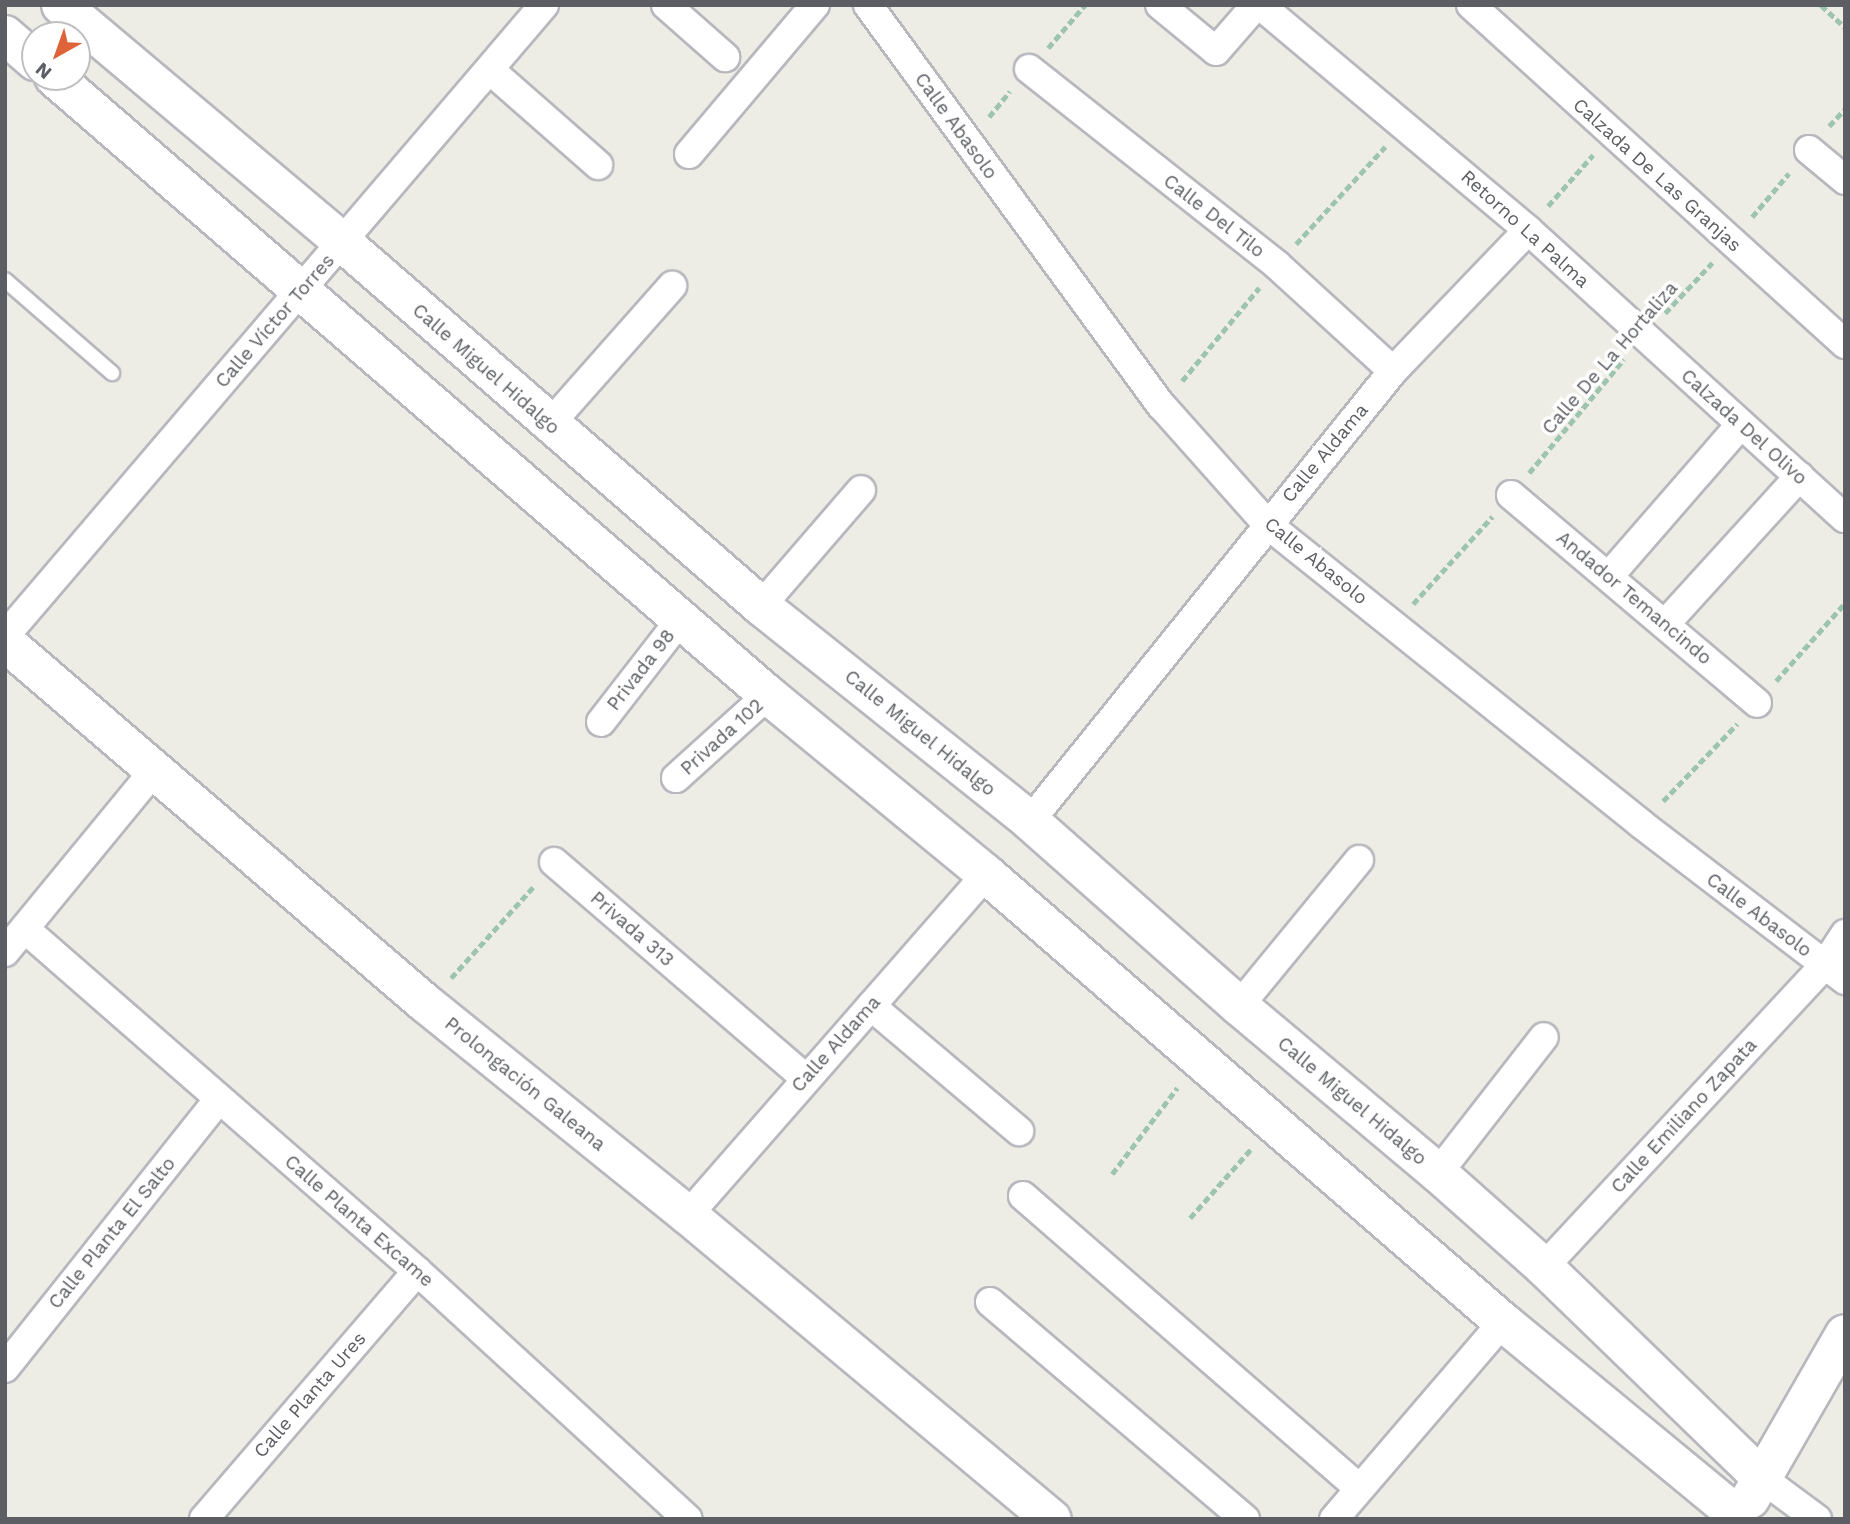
<!DOCTYPE html>
<html>
<head>
<meta charset="utf-8">
<style>
  body { margin:0 }
  #map { position:relative; width:1850px; height:1524px; overflow:hidden; background:#eeede5; font-family:"Work Sans",sans-serif }
  div>[style] { position:absolute }
  .path>* { height:4.5px; margin-top:-2.25px; transform-origin:0; background:repeating-linear-gradient(90deg,#9cc4af 0 7px,transparent 0 10.5px) }
  .roads { filter:drop-shadow(2px 0 #b7b8be) drop-shadow(-2px 0 #b7b8be) drop-shadow(0 2px #b7b8be) drop-shadow(0 -2px #b7b8be) }
  .lane>* { height:14px; margin:-7px; padding:0 7px; transform-origin:7px; border-radius:7px; background:#fff }
  .street>* { height:28px; margin:-14px; padding:0 14px; transform-origin:14px; border-radius:14px; background:#fff }
  .secondary>* { height:38px; margin:-19px; padding:0 19px; transform-origin:19px; border-radius:19px; background:#fff }
  span { translate:-50% -50%; white-space:nowrap; text-align:center; line-height:1.15; -webkit-text-stroke:7px #fff; paint-order:stroke }
  .street-label { font-size:19px; color:#5c5e64 }
  .frame { position:absolute; inset:0; border:7px solid #5c5e64; pointer-events:none }
  .north { position:absolute; left:21px; top:21px; width:70px; height:70px; box-sizing:border-box; background:#fff; border:2px solid #bebfc1; border-radius:50%; rotate:220deg; font-size:19px; font-weight:700; line-height:28px; text-align:center; color:#5c5e64 }
  .north::after { content:''; display:block; margin:auto; width:24px; height:32px; background:#df6339; clip-path:polygon(50% 0,100% 100%,50% 72%,0 100%) }
</style>
</head>
<body>
<div id="map">
  <div class="path">
    <i style="left:1821px;top:5px;width:33px;rotate:43deg"></i>
    <i style="left:1048px;top:48px;width:57px;rotate:-49.3deg"></i>
    <i style="left:989px;top:117px;width:33px;rotate:-51deg"></i>
    <i style="left:1829px;top:126px;width:23px;rotate:-47deg"></i>
    <i style="left:1548px;top:206px;width:68px;rotate:-48.6deg"></i>
    <i style="left:1752px;top:217px;width:57px;rotate:-49.9deg"></i>
    <i style="left:1296px;top:244px;width:132px;rotate:-47.5deg"></i>
    <i style="left:1665px;top:313px;width:69px;rotate:-46.8deg"></i>
    <i style="left:1182px;top:381px;width:121px;rotate:-50.4deg"></i>
    <i style="left:1529px;top:473px;width:148px;rotate:-50.2deg"></i>
    <i style="left:1413px;top:604px;width:118px;rotate:-47.8deg"></i>
    <i style="left:1776px;top:681px;width:104px;rotate:-48.5deg"></i>
    <i style="left:1663px;top:801px;width:107px;rotate:-46.1deg"></i>
    <i style="left:451px;top:978px;width:124px;rotate:-47.9deg"></i>
    <i style="left:1112px;top:1174px;width:108px;rotate:-52.9deg"></i>
    <i style="left:1190px;top:1218px;width:92px;rotate:-48.5deg"></i>
  </div>
  <div class="roads">
    <div class="lane">
      <i style="left:5px;top:280px;width:142px;rotate:41deg"></i>
    </div>
    <div class="street">
      <i style="left:666px;top:5px;width:79px;rotate:41.4deg"></i>
      <i style="left:868px;top:5px;width:497px;rotate:53.8deg"></i>
      <i style="left:1162px;top:406px;width:158px;rotate:48.3deg"></i>
      <i style="left:1267px;top:524px;width:479px;rotate:38.7deg"></i>
      <i style="left:1641px;top:824px;width:257px;rotate:37.4deg"></i>
      <i style="left:1160px;top:5px;width:72px;rotate:39.4deg"></i>
      <i style="left:1216px;top:51px;width:61px;rotate:-49deg"></i>
      <i style="left:1260px;top:5px;width:350px;rotate:40deg"></i>
      <i style="left:1528px;top:230px;width:428px;rotate:42.3deg"></i>
      <i style="left:1471px;top:5px;width:505px;rotate:42.19deg"></i>
      <i style="left:1029px;top:69px;width:316px;rotate:38.3deg"></i>
      <i style="left:1277px;top:265px;width:157px;rotate:42.4deg"></i>
      <i style="left:490px;top:70px;width:144px;rotate:41.3deg"></i>
      <i style="left:1809px;top:150px;width:47px;rotate:39.8deg"></i>
      <i style="left:689px;top:154px;width:195px;rotate:-49.8deg"></i>
      <i style="left:549px;top:425px;width:186px;rotate:-48.5deg"></i>
      <i style="left:1511px;top:495px;width:322px;rotate:40.2deg"></i>
      <i style="left:1609px;top:576px;width:201px;rotate:-49deg"></i>
      <i style="left:761px;top:606px;width:153px;rotate:-49.2deg"></i>
      <i style="left:1667px;top:622px;width:197px;rotate:-47.7deg"></i>
      <i style="left:5px;top:636px;width:830px;rotate:-49.5deg"></i>
      <i style="left:601px;top:722px;width:130px;rotate:-52.2deg"></i>
      <i style="left:676px;top:778px;width:124px;rotate:-42.1deg"></i>
      <i style="left:1030px;top:821px;width:578px;rotate:-51.11deg"></i>
      <i style="left:1393px;top:371px;width:195px;rotate:-46.2deg"></i>
      <i style="left:554px;top:862px;width:331px;rotate:40.7deg"></i>
      <i style="left:25px;top:929px;width:520px;rotate:41.1deg"></i>
      <i style="left:417px;top:1271px;width:367px;rotate:42.5deg"></i>
      <i style="left:5px;top:952px;width:233px;rotate:-50.6deg"></i>
      <i style="left:871px;top:1006px;width:194px;rotate:40.2deg"></i>
      <i style="left:1239px;top:1006px;width:189px;rotate:-50.6deg"></i>
      <i style="left:1438px;top:1173px;width:172px;rotate:-52.1deg"></i>
      <i style="left:1023px;top:1196px;width:445px;rotate:41deg"></i>
      <i style="left:688px;top:1215px;width:453px;rotate:-48.8deg"></i>
      <i style="left:1544px;top:1267px;width:413px;rotate:-47.1deg"></i>
      <i style="left:1825px;top:965px;width:37px;rotate:-57deg"></i>
      <i style="left:990px;top:1302px;width:335px;rotate:40.4deg"></i>
      <i style="left:5px;top:1368px;width:344px;rotate:-51.5deg"></i>
      <i style="left:1763px;top:1479px;width:67px;rotate:36.5deg"></i>
      <i style="left:204px;top:1519px;width:327px;rotate:-49.3deg"></i>
      <i style="left:1334px;top:1519px;width:260px;rotate:-49.4deg"></i>
    </div>
    <div class="secondary">
      <i style="left:61px;top:5px;width:368px;rotate:40.1deg"></i>
      <i style="left:342px;top:242px;width:555px;rotate:40.98deg"></i>
      <i style="left:761px;top:606px;width:344px;rotate:38.6deg"></i>
      <i style="left:1030px;top:821px;width:279px;rotate:41.5deg"></i>
      <i style="left:1239px;top:1006px;width:260px;rotate:40deg"></i>
      <i style="left:1438px;top:1173px;width:142px;rotate:41.6deg"></i>
      <i style="left:1544px;top:1267px;width:305px;rotate:44.1deg"></i>
      <i style="left:5px;top:35px;width:40px;rotate:41deg"></i>
      <i style="left:54px;top:77px;width:944px;rotate:40.88deg"></i>
      <i style="left:768px;top:695px;width:282px;rotate:39.4deg"></i>
      <i style="left:986px;top:874px;width:684px;rotate:40.91deg"></i>
      <i style="left:1503px;top:1322px;width:305px;rotate:39.5deg"></i>
      <i style="left:5px;top:642px;width:554px;rotate:40.68deg"></i>
      <i style="left:425px;top:1003px;width:338px;rotate:38.9deg"></i>
      <i style="left:688px;top:1215px;width:474px;rotate:39.9deg"></i>
      <i style="left:1750px;top:1499px;width:190px;rotate:-60.1deg"></i>
    </div>
  </div>
  <div class="street-label">
    <span style="left:956px;top:126px;rotate:54deg">Calle Abasolo</span>
    <span style="left:1657px;top:175px;rotate:42deg">Calzada De Las Granjas</span>
    <span style="left:1214px;top:216px;rotate:38deg">Calle Del Tilo</span>
    <span style="left:1525px;top:229px;rotate:42deg">Retorno La Palma</span>
    <span style="left:275px;top:321px;rotate:-49deg">Calle Víctor Torres</span>
    <span style="left:1610px;top:358px;rotate:-49deg">Calle De La Hortaliza</span>
    <span style="left:486px;top:369px;rotate:41deg">Calle Miguel Hidalgo</span>
    <span style="left:1744px;top:427px;rotate:42deg">Calzada Del Olivo</span>
    <span style="left:1325px;top:453px;rotate:-50deg">Calle Aldama</span>
    <span style="left:1316px;top:561px;rotate:39deg">Calle Abasolo</span>
    <span style="left:1634px;top:598px;rotate:40deg">Andador Temancindo</span>
    <span style="left:641px;top:670px;rotate:-52deg">Privada 98</span>
    <span style="left:920px;top:733px;rotate:39deg">Calle Miguel Hidalgo</span>
    <span style="left:722px;top:737px;rotate:-42deg">Privada 102</span>
    <span style="left:1759px;top:915px;rotate:37deg">Calle Abasolo</span>
    <span style="left:632px;top:929px;rotate:41deg">Privada 313</span>
    <span style="left:836px;top:1044px;rotate:-48deg">Calle Aldama</span>
    <span style="left:525px;top:1084px;rotate:39deg">Prolongación Galeana</span>
    <span style="left:1352px;top:1101px;rotate:40deg">Calle Miguel Hidalgo</span>
    <span style="left:1684px;top:1116px;rotate:-47deg">Calle Emiliano Zapata</span>
    <span style="left:359px;top:1221px;rotate:41deg">Calle Planta Excame</span>
    <span style="left:112px;top:1233px;rotate:-51deg">Calle Planta El Salto</span>
    <span style="left:310px;top:1395px;rotate:-49deg">Calle Planta Ures</span>
  </div>
  <div class="frame"></div>
  <div class="north">N</div>
</div>
</body>
</html>
